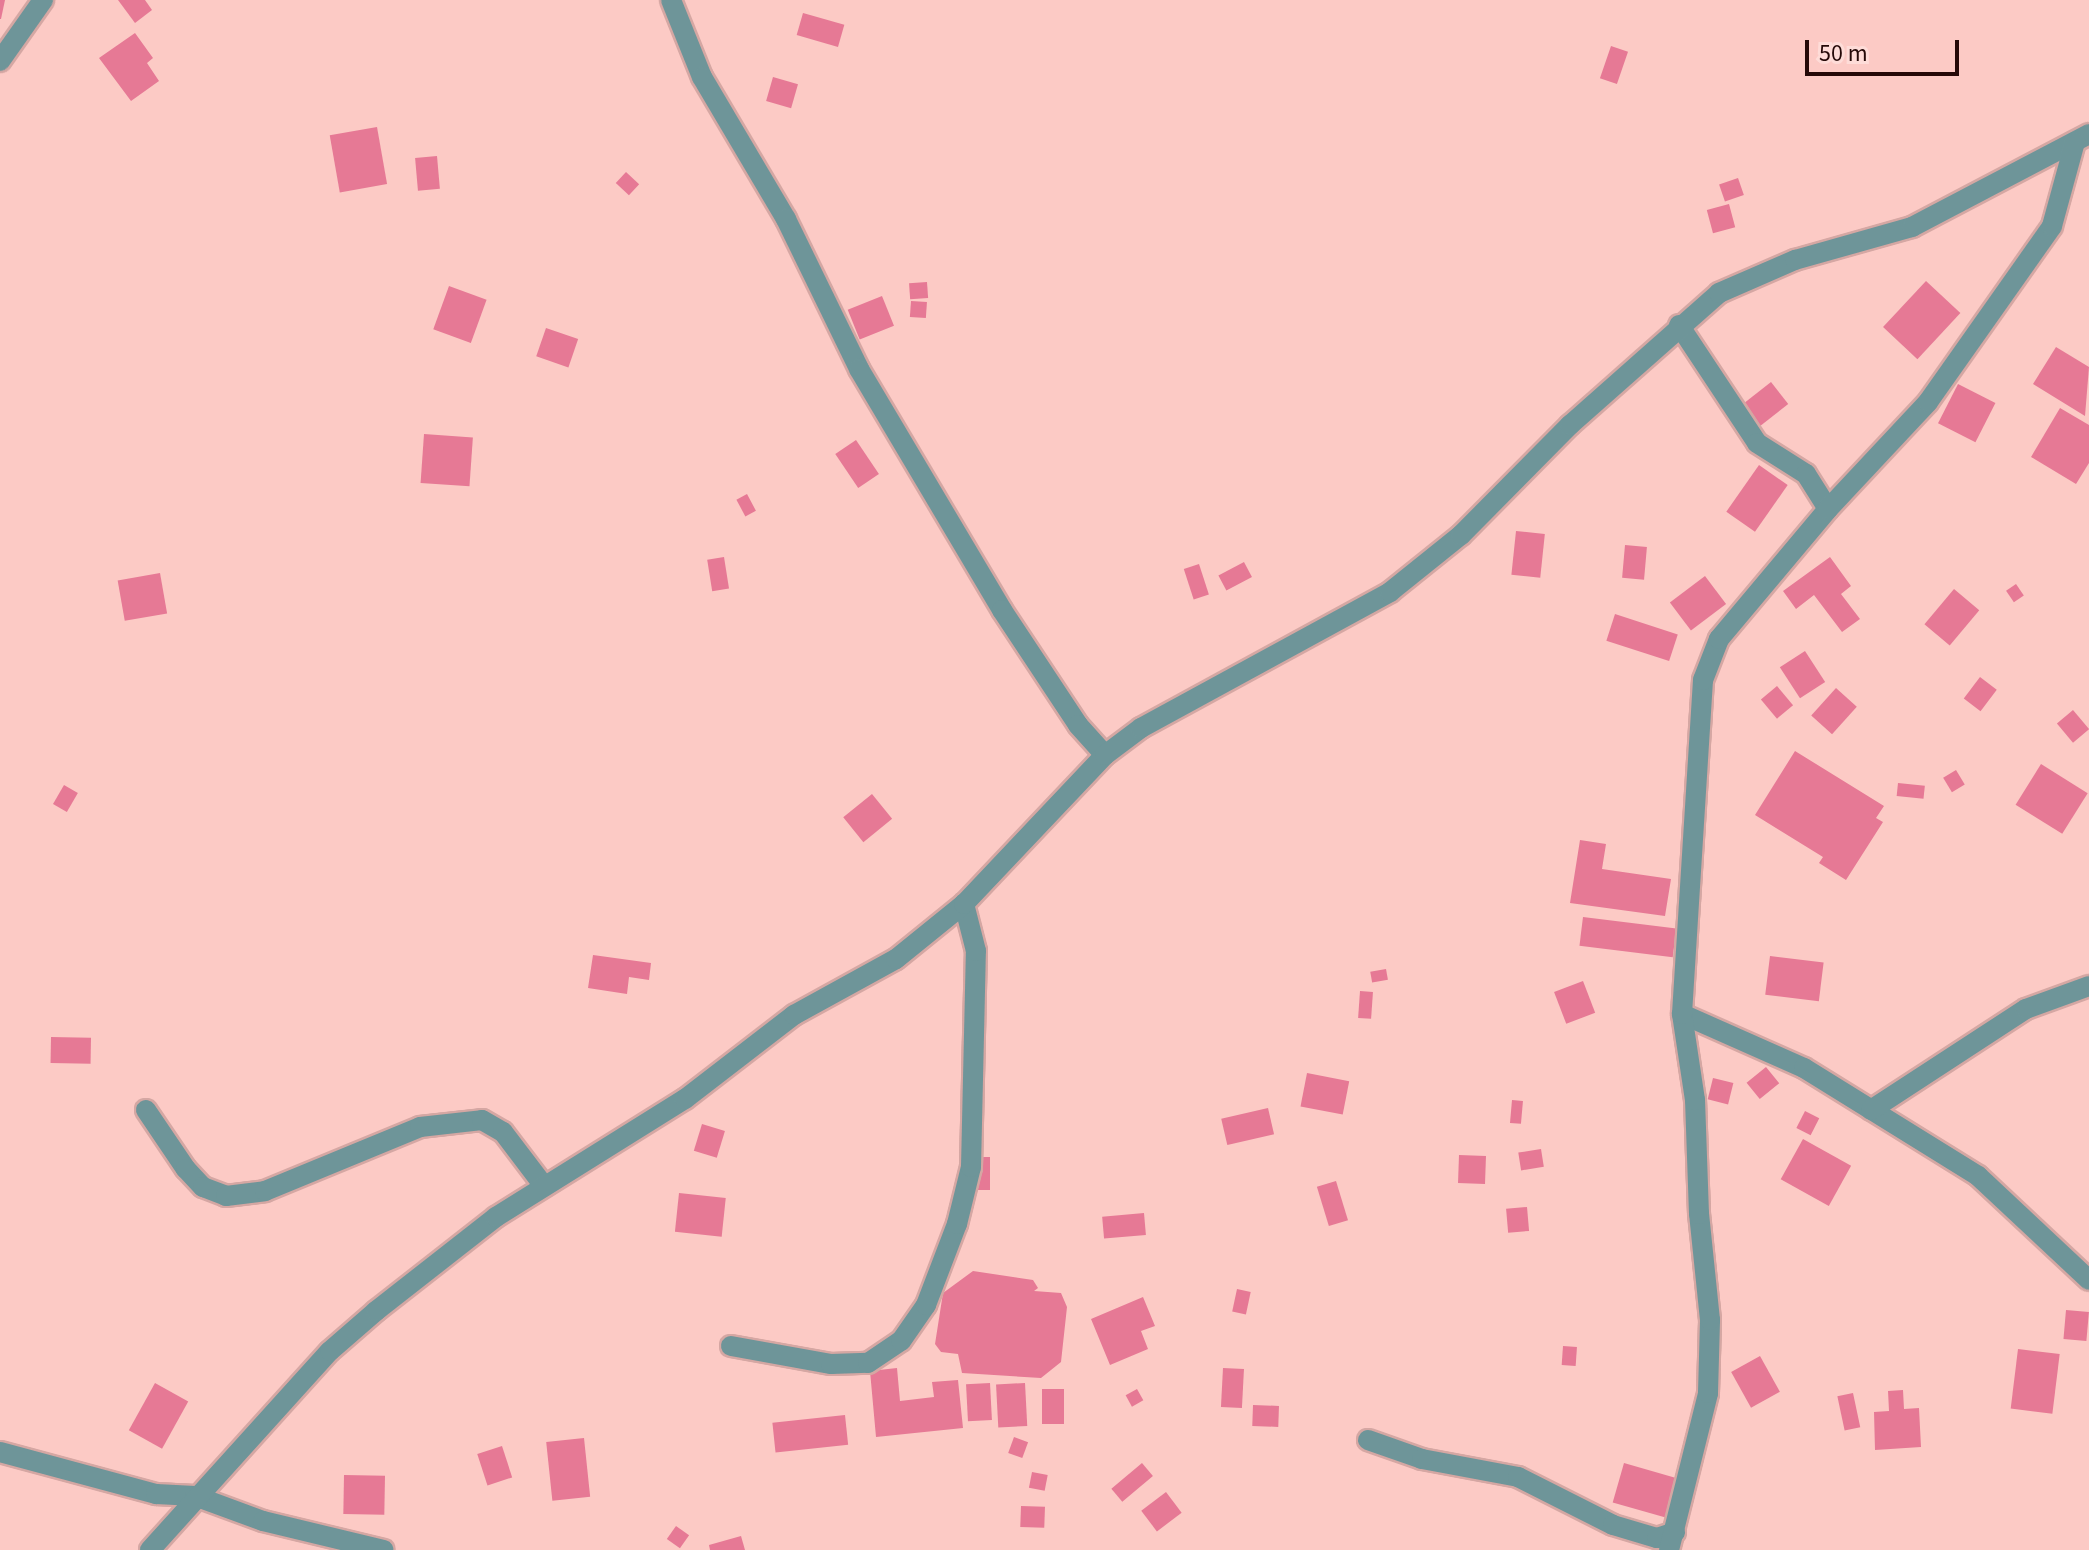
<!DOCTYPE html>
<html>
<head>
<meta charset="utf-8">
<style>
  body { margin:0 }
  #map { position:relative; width:2089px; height:1550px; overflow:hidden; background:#fccac5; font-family:"Source Sans 3",sans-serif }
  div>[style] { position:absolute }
  .building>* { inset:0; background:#e67995; transform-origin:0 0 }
  .roads { filter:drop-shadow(2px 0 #d5a7a3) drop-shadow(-2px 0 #d5a7a3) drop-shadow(0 2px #d5a7a3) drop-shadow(0 -2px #d5a7a3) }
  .minor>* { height:20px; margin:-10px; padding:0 10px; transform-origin:10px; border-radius:10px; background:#6e9599 }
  span { translate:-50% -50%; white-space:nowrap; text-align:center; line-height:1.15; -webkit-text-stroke:6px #fedcd8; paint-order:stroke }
  .scale { position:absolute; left:1805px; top:40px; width:154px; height:36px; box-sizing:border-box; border:4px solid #250908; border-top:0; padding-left:10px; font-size:24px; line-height:28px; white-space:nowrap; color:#250908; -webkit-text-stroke:6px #fedcd8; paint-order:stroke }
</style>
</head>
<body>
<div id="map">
  <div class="building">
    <i style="clip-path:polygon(0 0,5px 0,1px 19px,0 19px)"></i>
    <i style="clip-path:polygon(118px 0,145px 0,152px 10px,135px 23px)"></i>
    <i style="left:803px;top:13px;width:43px;height:23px;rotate:16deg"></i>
    <i style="clip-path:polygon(135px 33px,153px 58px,147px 63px,159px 81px,131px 101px,99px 58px)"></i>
    <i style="left:1611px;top:46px;width:18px;height:34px;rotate:19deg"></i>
    <i style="left:773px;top:77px;width:26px;height:25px;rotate:16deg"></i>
    <i style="left:377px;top:127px;width:58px;height:48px;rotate:80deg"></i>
    <i style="left:437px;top:156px;width:33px;height:22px;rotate:85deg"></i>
    <i style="left:626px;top:172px;width:18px;height:15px;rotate:43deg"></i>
    <i style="left:1738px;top:178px;width:18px;height:20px;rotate:71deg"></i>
    <i style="left:1729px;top:204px;width:24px;height:23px;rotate:75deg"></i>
    <i style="left:1926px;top:281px;width:47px;height:63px;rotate:43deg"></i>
    <i style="left:927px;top:282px;width:16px;height:18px;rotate:86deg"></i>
    <i style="left:449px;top:286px;width:40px;height:46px;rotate:20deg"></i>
    <i style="left:882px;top:296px;width:32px;height:37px;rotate:68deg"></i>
    <i style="left:911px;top:301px;width:16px;height:16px;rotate:4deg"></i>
    <i style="left:546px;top:328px;width:34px;height:30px;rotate:19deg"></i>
    <i style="clip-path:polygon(2056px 347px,2089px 367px,2085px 416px,2033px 384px)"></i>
    <i style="left:1771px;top:382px;width:28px;height:36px;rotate:52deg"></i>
    <i style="left:1958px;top:384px;width:42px;height:44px;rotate:27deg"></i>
    <i style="clip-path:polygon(2060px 408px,2089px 425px,2089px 463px,2076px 484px,2031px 457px)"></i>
    <i style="left:424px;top:434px;width:49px;height:49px;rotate:4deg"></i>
    <i style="left:856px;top:440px;width:41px;height:25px;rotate:56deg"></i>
    <i style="left:1759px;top:465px;width:35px;height:57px;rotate:35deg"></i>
    <i style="left:747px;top:494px;width:19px;height:12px;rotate:62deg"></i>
    <i style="left:1516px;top:531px;width:29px;height:44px;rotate:6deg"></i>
    <i style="left:1625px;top:545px;width:22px;height:33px;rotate:5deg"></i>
    <i style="left:724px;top:557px;width:32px;height:17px;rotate:81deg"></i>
    <i style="clip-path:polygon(1830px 557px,1851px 586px,1841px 594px,1860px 619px,1842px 632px,1814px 595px,1796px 609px,1783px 591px)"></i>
    <i style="left:1244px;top:562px;width:17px;height:29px;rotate:62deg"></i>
    <i style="left:1199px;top:564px;width:32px;height:16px;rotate:72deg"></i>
    <i style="left:160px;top:573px;width:41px;height:43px;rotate:80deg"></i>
    <i style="left:1705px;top:576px;width:35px;height:44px;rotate:53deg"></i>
    <i style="left:2016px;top:584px;width:14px;height:12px;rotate:56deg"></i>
    <i style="left:1954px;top:589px;width:33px;height:46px;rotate:40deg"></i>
    <i style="left:1615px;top:614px;width:66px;height:28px;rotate:18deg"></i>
    <i style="left:1805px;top:651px;width:37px;height:30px;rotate:57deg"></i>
    <i style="left:1980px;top:677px;width:21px;height:27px;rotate:37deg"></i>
    <i style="left:1777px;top:686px;width:25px;height:21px;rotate:50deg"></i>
    <i style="left:1836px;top:688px;width:28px;height:37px;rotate:42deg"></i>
    <i style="left:2073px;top:710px;width:25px;height:21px;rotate:50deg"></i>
    <i style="clip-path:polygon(1795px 751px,1884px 806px,1876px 818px,1883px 822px,1846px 880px,1819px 863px,1823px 857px,1755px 815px)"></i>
    <i style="left:2041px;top:764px;width:55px;height:48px;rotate:32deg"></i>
    <i style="left:1956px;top:770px;width:17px;height:15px;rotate:59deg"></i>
    <i style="left:1898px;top:783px;width:27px;height:13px;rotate:6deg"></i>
    <i style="left:64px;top:785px;width:16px;height:22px;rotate:30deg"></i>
    <i style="left:872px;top:794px;width:32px;height:37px;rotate:51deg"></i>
    <i style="clip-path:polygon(1580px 840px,1606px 844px,1602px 869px,1671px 879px,1665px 916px,1570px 903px)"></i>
    <i style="left:1583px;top:917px;width:94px;height:29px;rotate:7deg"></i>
    <i style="clip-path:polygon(593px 955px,651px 963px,649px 980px,629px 977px,627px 994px,588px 988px)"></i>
    <i style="left:1770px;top:956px;width:54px;height:39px;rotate:7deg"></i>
    <i style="left:1386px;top:969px;width:11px;height:16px;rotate:80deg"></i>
    <i style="left:1583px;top:981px;width:34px;height:31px;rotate:69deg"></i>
    <i style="left:1360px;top:991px;width:13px;height:27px;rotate:4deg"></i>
    <i style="left:51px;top:1037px;width:40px;height:26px;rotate:1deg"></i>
    <i style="left:1766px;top:1067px;width:21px;height:25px;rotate:51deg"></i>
    <i style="left:1307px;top:1073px;width:43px;height:34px;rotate:11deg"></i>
    <i style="left:1713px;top:1078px;width:21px;height:22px;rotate:14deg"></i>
    <i style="left:1512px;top:1100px;width:11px;height:23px;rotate:5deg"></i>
    <i style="left:1268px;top:1108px;width:27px;height:48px;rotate:77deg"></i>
    <i style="left:1805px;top:1111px;width:16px;height:19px;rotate:27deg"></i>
    <i style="left:702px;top:1124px;width:24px;height:28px;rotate:17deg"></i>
    <i style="left:1803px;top:1139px;width:55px;height:46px;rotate:29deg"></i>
    <i style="left:1541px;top:1149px;width:18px;height:23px;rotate:81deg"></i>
    <i style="left:1459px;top:1155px;width:27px;height:28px;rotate:2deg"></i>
    <i style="left:972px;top:1157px;width:18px;height:33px"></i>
    <i style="left:1336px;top:1181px;width:41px;height:20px;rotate:73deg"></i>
    <i style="left:679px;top:1193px;width:47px;height:39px;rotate:6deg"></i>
    <i style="left:1527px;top:1207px;width:24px;height:21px;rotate:85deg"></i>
    <i style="left:1144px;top:1213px;width:22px;height:42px;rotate:85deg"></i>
    <i style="clip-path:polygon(973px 1271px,1033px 1280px,1038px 1288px,1034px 1291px,1061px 1293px,1067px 1307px,1061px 1362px,1041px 1378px,962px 1373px,958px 1354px,941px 1352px,935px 1344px,943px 1293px)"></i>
    <i style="left:1237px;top:1289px;width:14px;height:23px;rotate:12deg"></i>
    <i style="clip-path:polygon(1143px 1297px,1155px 1326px,1141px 1331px,1148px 1349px,1110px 1365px,1091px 1319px)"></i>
    <i style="left:2066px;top:1310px;width:23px;height:29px;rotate:5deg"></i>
    <i style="left:1563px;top:1346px;width:14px;height:19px;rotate:4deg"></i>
    <i style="left:2018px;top:1349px;width:42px;height:60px;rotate:7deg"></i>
    <i style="left:1760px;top:1356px;width:41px;height:33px;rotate:61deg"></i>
    <i style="clip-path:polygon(897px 1368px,900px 1401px,934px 1397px,932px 1382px,958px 1380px,963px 1428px,876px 1437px,870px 1371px)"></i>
    <i style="left:1223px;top:1368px;width:21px;height:39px;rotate:3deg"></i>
    <i style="left:155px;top:1383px;width:38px;height:54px;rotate:29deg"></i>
    <i style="left:990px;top:1383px;width:37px;height:24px;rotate:87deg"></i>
    <i style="left:1025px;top:1383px;width:43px;height:29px;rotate:87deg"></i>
    <i style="left:1042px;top:1389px;width:22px;height:35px"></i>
    <i style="left:1137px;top:1389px;width:13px;height:13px;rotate:61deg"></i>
    <i style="clip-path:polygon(1903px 1390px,1904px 1409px,1919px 1408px,1921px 1447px,1875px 1450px,1874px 1412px,1889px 1411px,1888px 1391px)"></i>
    <i style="left:1853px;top:1393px;width:35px;height:16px;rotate:78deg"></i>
    <i style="left:1253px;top:1405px;width:26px;height:21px;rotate:2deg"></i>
    <i style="left:845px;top:1415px;width:30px;height:73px;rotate:84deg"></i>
    <i style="left:1014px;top:1437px;width:15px;height:17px;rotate:20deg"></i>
    <i style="left:584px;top:1438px;width:59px;height:38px;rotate:84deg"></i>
    <i style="left:502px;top:1446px;width:33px;height:26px;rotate:72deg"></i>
    <i style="left:1142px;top:1463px;width:17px;height:40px;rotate:50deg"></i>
    <i style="left:1624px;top:1463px;width:55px;height:41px;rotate:16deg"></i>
    <i style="left:1032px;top:1472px;width:16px;height:16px;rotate:11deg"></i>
    <i style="left:344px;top:1475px;width:41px;height:39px;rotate:1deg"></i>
    <i style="left:1166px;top:1492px;width:26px;height:31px;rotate:53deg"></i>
    <i style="left:1021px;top:1506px;width:24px;height:21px;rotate:2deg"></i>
    <i style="left:676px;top:1526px;width:16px;height:16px;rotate:35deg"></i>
    <i style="clip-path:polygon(741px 1536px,745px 1550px,710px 1550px,709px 1545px)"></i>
  </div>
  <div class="roads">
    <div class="minor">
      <i style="left:671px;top:0;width:83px;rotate:68.1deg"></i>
      <i style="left:702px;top:77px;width:165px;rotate:59.4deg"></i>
      <i style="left:786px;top:219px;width:167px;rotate:64deg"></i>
      <i style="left:859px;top:369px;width:280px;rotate:59.3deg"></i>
      <i style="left:1002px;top:610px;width:138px;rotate:56.5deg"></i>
      <i style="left:1078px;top:725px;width:40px;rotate:48deg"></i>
      <i style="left:0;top:61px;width:75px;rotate:-54.8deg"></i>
      <i style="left:1679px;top:325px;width:141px;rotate:56.5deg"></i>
      <i style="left:1757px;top:443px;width:58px;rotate:32.3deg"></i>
      <i style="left:1806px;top:474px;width:41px;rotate:57.8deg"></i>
      <i style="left:1682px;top:1014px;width:133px;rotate:23.9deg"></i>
      <i style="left:1804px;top:1068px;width:205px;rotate:31.8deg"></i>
      <i style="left:1978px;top:1176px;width:152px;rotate:43.1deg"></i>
      <i style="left:146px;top:1110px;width:71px;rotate:55.9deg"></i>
      <i style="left:186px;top:1169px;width:25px;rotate:47deg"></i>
      <i style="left:203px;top:1187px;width:25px;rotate:21deg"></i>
      <i style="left:226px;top:1196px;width:39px;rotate:-7deg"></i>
      <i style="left:265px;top:1191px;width:168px;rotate:-22.4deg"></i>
      <i style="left:420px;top:1127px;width:62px;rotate:-6.4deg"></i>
      <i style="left:482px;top:1120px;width:24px;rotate:30deg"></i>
      <i style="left:503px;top:1132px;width:68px;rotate:52.8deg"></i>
      <i style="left:1871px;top:1110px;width:185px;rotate:-33.1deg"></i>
      <i style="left:2026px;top:1009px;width:67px;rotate:-20.1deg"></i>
      <i style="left:731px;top:1346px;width:102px;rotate:10.2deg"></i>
      <i style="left:831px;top:1364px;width:37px;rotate:-2deg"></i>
      <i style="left:868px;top:1363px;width:40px;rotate:-34deg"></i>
      <i style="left:901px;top:1341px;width:44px;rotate:-55.2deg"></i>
      <i style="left:926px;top:1305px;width:87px;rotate:-69.1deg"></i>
      <i style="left:957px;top:1224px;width:59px;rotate:-76.2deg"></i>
      <i style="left:971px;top:1167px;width:216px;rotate:-88.7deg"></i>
      <i style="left:976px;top:951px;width:49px;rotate:-104.3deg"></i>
      <i style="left:1368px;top:1440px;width:57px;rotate:19.4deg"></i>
      <i style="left:1422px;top:1459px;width:98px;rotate:10.6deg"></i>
      <i style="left:1518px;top:1477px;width:106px;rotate:26.8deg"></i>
      <i style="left:1613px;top:1525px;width:46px;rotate:16.5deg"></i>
      <i style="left:1657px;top:1538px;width:19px;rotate:-18deg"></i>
      <i style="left:0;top:1452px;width:162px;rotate:15.1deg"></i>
      <i style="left:156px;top:1494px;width:39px;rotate:3deg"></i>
      <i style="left:195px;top:1496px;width:72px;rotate:20.2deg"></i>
      <i style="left:263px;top:1521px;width:124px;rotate:13.5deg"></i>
      <i style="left:150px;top:1550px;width:268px;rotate:-47.9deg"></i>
      <i style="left:330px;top:1351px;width:61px;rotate:-41deg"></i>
      <i style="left:376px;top:1311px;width:152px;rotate:-38.1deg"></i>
      <i style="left:496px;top:1217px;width:223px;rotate:-32deg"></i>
      <i style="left:685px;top:1099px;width:138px;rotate:-37.6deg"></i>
      <i style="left:794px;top:1015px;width:116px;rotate:-28.8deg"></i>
      <i style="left:896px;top:959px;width:87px;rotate:-39deg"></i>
      <i style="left:964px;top:904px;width:205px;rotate:-46.6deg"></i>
      <i style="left:1105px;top:755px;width:45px;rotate:-36.9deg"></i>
      <i style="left:1141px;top:728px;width:284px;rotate:-28.6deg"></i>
      <i style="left:1390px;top:592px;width:91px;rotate:-38.8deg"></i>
      <i style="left:1461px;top:535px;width:155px;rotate:-45.3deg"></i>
      <i style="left:1570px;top:425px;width:199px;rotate:-41.5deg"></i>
      <i style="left:1719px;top:293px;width:83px;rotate:-23.5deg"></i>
      <i style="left:1795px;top:260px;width:122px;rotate:-15.8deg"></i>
      <i style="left:1912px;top:227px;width:200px;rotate:-27.7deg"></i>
      <i style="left:1669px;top:1550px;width:162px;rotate:-76deg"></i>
      <i style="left:1708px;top:1393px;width:73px;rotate:-88.4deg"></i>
      <i style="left:1710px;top:1320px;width:107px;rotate:-95.9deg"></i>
      <i style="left:1699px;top:1214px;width:114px;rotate:-92deg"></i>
      <i style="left:1695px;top:1100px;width:87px;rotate:-98.6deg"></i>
      <i style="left:1682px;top:1014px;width:335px;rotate:-86.4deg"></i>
      <i style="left:1703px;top:680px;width:44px;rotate:-68.7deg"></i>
      <i style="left:1719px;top:639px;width:170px;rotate:-50deg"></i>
      <i style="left:1828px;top:509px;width:146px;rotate:-46.9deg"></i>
      <i style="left:1928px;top:402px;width:215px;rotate:-54.8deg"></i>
      <i style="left:2052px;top:226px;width:87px;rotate:-74.7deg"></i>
    </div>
  </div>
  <div class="scale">50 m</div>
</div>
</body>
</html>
